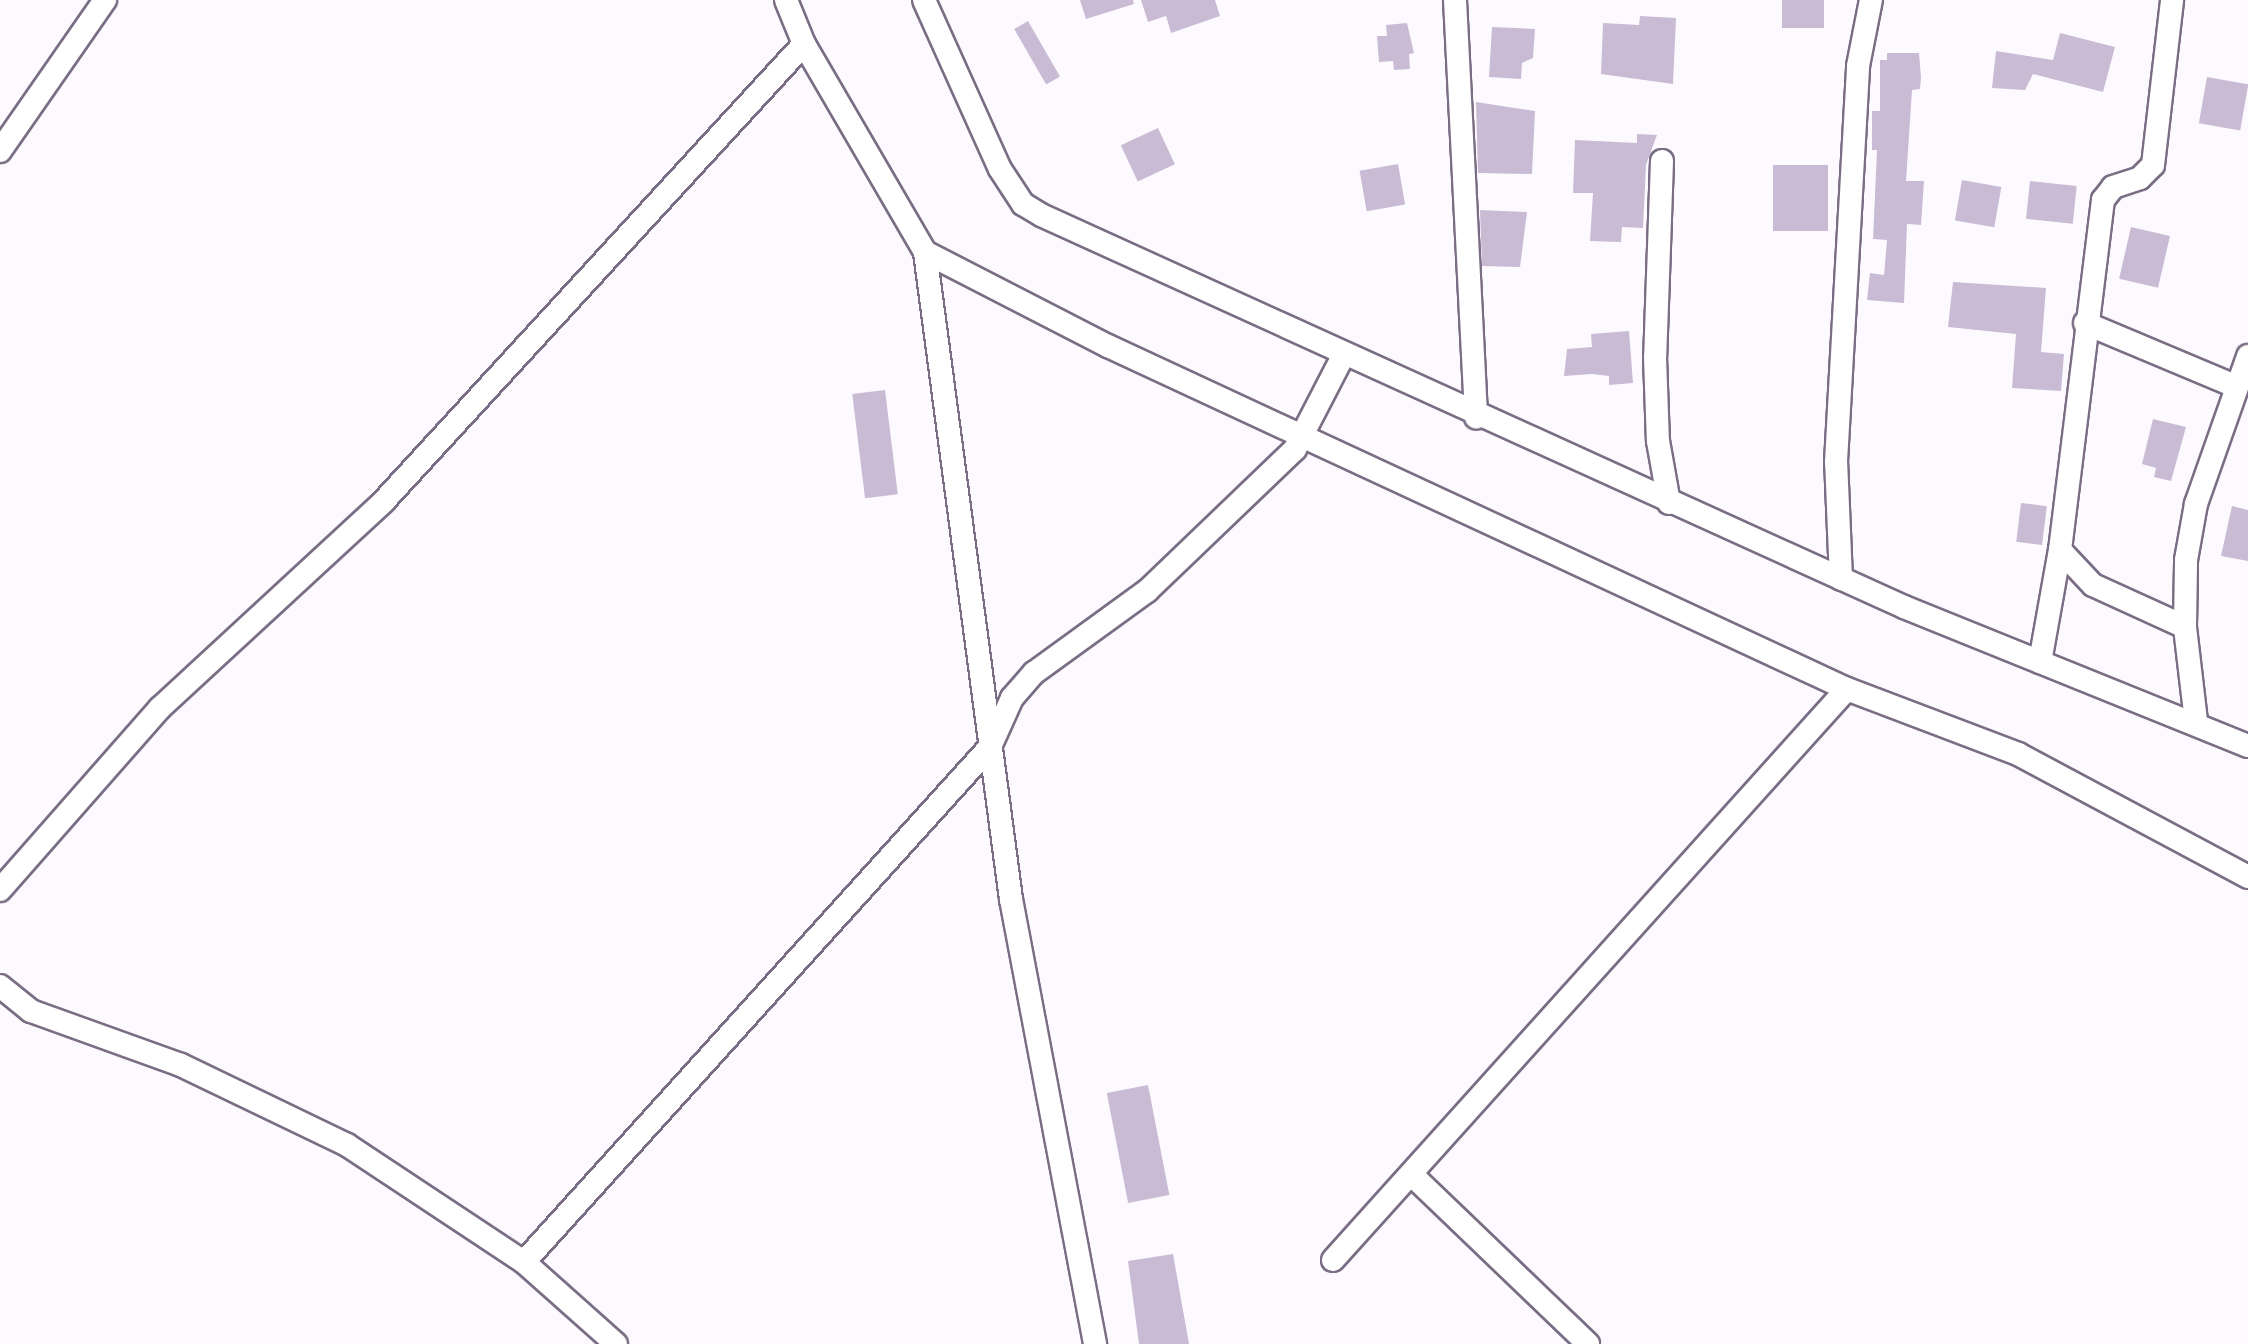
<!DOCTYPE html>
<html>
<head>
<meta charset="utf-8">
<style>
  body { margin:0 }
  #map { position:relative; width:2248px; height:1344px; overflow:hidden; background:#fdfaff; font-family:"IBM Plex Sans",sans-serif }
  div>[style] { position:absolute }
  .building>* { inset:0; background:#cabbd5; transform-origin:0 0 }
  .roads { filter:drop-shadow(2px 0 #7a6d84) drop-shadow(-2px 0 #7a6d84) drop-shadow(0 2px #7a6d84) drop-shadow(0 -2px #7a6d84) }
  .street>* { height:22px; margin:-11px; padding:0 11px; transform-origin:11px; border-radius:11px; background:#fff }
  span { translate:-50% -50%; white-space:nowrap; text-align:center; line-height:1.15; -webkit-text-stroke:8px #fff; paint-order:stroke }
</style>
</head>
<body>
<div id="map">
  <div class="building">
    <i style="clip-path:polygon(1080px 0,1133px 0,1134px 4px,1086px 19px)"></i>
    <i style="clip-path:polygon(1141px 0,1215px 0,1220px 16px,1171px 33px,1166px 16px,1148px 22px)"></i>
    <i style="left:1782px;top:0;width:42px;height:28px"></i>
    <i style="clip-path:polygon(1640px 16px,1676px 18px,1673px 84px,1601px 74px,1603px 23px,1639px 25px)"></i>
    <i style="left:1028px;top:21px;width:64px;height:16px;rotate:60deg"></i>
    <i style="clip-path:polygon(1407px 23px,1414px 53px,1409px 54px,1410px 69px,1394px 70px,1393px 61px,1379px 62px,1377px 36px,1387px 36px,1386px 25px)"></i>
    <i style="clip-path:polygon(1492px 27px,1535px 29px,1533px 58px,1522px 63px,1521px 79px,1489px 77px)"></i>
    <i style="clip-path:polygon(2060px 33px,2115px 47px,2103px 92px,2033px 74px,2025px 90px,1992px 88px,1996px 51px,2053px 60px)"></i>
    <i style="clip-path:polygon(1887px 53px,1919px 53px,1921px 77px,1920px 89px,1912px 90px,1906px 181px,1924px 181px,1921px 225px,1907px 224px,1904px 303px,1867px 300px,1870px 273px,1884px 275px,1887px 240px,1873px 239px,1877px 150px,1872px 150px,1872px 111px,1880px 111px,1880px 60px,1887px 60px)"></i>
    <i style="left:2207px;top:77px;width:42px;height:47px;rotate:10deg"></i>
    <i style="clip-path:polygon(1476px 102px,1535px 111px,1532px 174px,1478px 173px)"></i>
    <i style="left:1158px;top:128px;width:40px;height:41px;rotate:65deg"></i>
    <i style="clip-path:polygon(1637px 134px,1657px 135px,1646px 165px,1643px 228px,1622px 227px,1621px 242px,1590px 241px,1593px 193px,1573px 193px,1575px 140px,1637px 143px)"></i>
    <i style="left:1398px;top:164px;width:41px;height:39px;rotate:80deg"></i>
    <i style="left:1773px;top:165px;width:55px;height:66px"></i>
    <i style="left:1962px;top:180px;width:40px;height:41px;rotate:10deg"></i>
    <i style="left:2030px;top:181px;width:47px;height:38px;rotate:6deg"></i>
    <i style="clip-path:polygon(1480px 210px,1527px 212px,1520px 267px,1482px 266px)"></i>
    <i style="left:2131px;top:227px;width:40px;height:53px;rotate:13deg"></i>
    <i style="clip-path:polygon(1953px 282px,2046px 288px,2041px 352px,2064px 354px,2061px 391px,2012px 388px,2016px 334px,1948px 327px)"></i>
    <i style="clip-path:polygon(1629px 331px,1633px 383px,1609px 385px,1609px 376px,1592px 374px,1564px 376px,1567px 349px,1592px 347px,1591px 334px)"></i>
    <i style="left:885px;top:390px;width:105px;height:33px;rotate:83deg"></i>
    <i style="clip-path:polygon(2153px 419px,2186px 427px,2171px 481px,2154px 477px,2156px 468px,2142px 464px)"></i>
    <i style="left:2021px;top:503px;width:26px;height:39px;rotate:7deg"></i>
    <i style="clip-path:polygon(2232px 506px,2248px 510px,2248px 561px,2221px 556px)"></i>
    <i style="left:1148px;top:1085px;width:112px;height:42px;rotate:79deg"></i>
    <i style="clip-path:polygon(1173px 1254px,1189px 1344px,1139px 1344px,1128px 1261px)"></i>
  </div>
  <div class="roads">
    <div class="street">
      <i style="left:786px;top:0;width:48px;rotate:67.8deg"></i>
      <i style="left:804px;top:44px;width:241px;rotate:59.8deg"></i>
      <i style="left:925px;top:252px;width:206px;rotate:27.2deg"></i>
      <i style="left:1108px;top:346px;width:815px;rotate:24.9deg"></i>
      <i style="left:1847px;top:689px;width:183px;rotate:20.8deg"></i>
      <i style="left:2018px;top:754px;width:261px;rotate:28.1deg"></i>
      <i style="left:924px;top:0;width:185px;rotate:65.8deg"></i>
      <i style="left:1000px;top:169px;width:42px;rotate:56.7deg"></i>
      <i style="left:1023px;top:204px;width:21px;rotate:31deg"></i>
      <i style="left:1041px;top:215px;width:948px;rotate:24.43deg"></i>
      <i style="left:1904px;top:607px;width:371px;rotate:22deg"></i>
      <i style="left:1455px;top:0;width:418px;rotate:87.1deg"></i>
      <i style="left:0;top:151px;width:184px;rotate:-55.2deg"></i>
      <i style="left:1662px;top:161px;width:196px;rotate:92deg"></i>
      <i style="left:1655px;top:357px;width:84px;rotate:88deg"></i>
      <i style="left:1658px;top:441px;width:63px;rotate:79.9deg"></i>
      <i style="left:925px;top:252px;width:653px;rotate:82.43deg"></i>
      <i style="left:1011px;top:899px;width:453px;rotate:79.3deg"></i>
      <i style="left:2085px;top:323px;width:163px;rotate:22.8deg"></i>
      <i style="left:2060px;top:550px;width:48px;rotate:46.7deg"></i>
      <i style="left:2093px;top:585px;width:101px;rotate:24.5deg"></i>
      <i style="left:1841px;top:579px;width:117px;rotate:-92.4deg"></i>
      <i style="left:1836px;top:462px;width:397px;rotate:-86.8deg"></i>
      <i style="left:1858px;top:66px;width:67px;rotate:-78.9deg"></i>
      <i style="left:2040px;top:662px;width:114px;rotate:-79.9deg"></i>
      <i style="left:2060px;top:550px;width:353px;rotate:-83deg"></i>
      <i style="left:2103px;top:200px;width:16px;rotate:-52deg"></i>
      <i style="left:2113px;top:187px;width:28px;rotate:-18deg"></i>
      <i style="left:2140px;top:178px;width:18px;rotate:-45deg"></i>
      <i style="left:2153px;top:165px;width:166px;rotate:-83.4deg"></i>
      <i style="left:2196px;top:721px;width:95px;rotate:-96.7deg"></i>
      <i style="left:2185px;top:627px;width:67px;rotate:-89.1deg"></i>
      <i style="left:2186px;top:560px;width:57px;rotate:-79.9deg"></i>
      <i style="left:2196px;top:504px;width:157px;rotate:-70.6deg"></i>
      <i style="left:0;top:890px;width:242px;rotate:-48.7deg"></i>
      <i style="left:160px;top:708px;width:304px;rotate:-42.7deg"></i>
      <i style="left:383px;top:502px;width:622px;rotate:-47.41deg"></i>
      <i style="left:0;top:986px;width:40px;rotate:39deg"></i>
      <i style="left:31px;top:1011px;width:159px;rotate:19.8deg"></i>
      <i style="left:181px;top:1065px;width:184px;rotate:25.7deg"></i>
      <i style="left:347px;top:1145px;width:212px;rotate:33.5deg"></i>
      <i style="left:524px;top:1262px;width:123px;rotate:41.7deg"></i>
      <i style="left:1412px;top:1175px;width:244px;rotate:43.8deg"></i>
      <i style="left:1333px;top:1260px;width:768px;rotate:-48.01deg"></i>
      <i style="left:524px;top:1262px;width:695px;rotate:-47.86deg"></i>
      <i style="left:990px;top:747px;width:54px;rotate:-65.8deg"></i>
      <i style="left:1012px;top:698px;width:33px;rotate:-49deg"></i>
      <i style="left:1034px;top:673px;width:140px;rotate:-36deg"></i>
      <i style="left:1147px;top:591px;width:205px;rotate:-43.8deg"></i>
      <i style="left:1295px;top:449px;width:105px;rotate:-62.7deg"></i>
    </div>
  </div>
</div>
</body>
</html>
